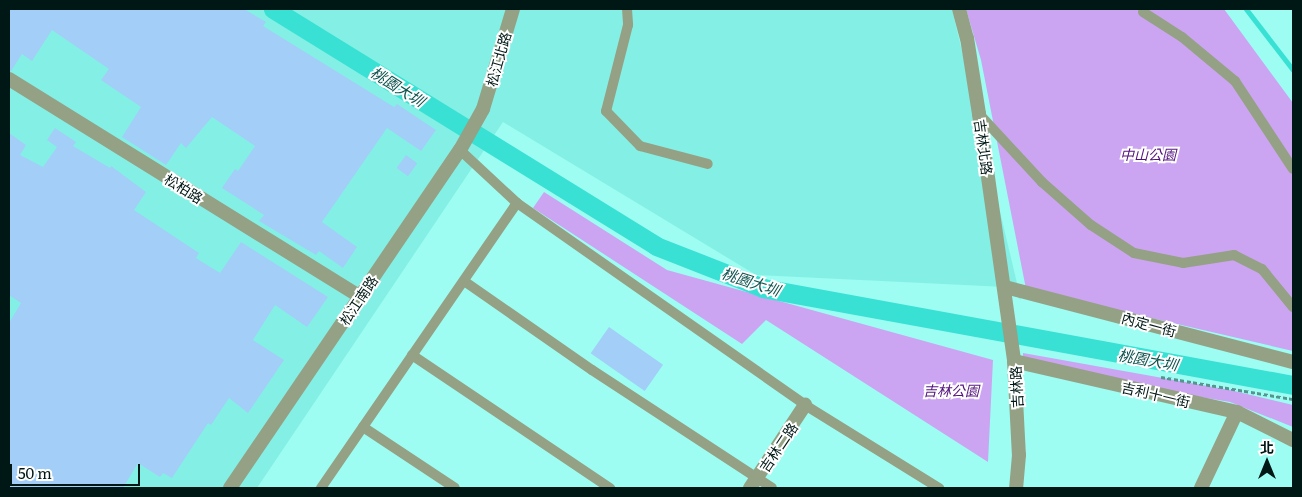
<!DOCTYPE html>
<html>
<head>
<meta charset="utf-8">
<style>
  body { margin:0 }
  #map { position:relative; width:1302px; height:497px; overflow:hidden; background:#9dfdf2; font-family:Literata,"Noto Sans TC",serif }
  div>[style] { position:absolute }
  .built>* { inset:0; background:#84f0e5 }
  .green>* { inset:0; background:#cba5f2 }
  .stream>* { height:5px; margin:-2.5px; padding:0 2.5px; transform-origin:2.5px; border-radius:2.5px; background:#38e1d4 }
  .canal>* { height:19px; margin:-9.5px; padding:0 9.5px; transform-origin:9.5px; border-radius:9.5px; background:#38e1d4 }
  .building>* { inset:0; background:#a2cef7; transform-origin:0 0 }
  .path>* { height:3px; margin-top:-1.5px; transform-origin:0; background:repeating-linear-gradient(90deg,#56958e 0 4px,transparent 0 6.5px) }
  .service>* { height:10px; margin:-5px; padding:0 5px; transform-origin:5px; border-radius:5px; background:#95a185 }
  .minor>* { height:14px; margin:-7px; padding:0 7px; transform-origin:7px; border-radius:7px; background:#95a185 }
  .tertiary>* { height:14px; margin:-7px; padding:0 7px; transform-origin:7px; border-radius:7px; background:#95a185 }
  span { translate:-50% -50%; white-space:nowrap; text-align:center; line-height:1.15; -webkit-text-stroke:4px #fff; paint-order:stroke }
  .street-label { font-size:14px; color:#001815 }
  .park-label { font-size:14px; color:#52127c; font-style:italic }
  .water-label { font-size:15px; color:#0f544f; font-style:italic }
  .frame { position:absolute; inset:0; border:10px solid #001815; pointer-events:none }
  .north { position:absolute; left:1242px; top:437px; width:50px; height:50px; -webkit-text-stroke:4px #fff; paint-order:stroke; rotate:0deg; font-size:14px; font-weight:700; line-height:20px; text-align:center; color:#001815 }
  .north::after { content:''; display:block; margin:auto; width:18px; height:22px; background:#001815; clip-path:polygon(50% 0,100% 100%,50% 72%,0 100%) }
  .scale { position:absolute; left:10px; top:464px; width:130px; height:22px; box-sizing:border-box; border:2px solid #001815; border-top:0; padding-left:6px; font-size:15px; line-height:18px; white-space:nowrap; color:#001815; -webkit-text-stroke:4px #fff; paint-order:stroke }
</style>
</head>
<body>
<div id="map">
  <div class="built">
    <i style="clip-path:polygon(9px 9px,952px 9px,1021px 300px,1005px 287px,756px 275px,503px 122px,257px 488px,9px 488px)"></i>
  </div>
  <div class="green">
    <i style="clip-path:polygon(966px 9px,1224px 9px,1293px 103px,1293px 351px,1026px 289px,981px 60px)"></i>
    <i style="clip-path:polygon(544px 192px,667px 270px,993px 360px,988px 462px,766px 320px,742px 344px,533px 208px)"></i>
    <i style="clip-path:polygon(1023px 353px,1230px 390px,1293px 405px,1293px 427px,1230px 402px,1023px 367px)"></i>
  </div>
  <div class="stream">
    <i style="left:1246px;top:9px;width:77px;rotate:52.4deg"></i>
  </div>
  <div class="canal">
    <i style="left:273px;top:9px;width:450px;rotate:31.7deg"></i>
    <i style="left:656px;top:246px;width:115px;rotate:21.4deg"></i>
    <i style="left:763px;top:288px;width:539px;rotate:10.37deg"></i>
  </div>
  <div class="building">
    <i style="clip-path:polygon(9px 9px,244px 9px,266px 22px,263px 26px,394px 107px,397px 104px,436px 130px,421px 151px,387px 128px,322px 222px,357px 247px,343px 268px,319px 251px,316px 255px,259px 221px,264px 215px,222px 188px,235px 169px,238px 171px,255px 146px,212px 117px,186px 148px,181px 143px,166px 165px,122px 137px,141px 107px,101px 80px,109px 69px,52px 30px,32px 61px,22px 54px,11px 71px,9px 70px)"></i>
    <i style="clip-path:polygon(55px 128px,76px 142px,73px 146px,110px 168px,111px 166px,146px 192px,134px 210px,199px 253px,196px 258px,220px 273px,241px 242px,328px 297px,307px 327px,275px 305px,253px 340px,284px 360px,248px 413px,229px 398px,211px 425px,208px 423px,172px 478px,163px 473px,160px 477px,138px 463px,123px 488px,9px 488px,9px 323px,21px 303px,9px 295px,9px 133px,26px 145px,20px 155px,43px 167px,57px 147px,47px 140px)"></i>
    <i style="left:406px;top:155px;width:14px;height:16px;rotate:36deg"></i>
    <i style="left:609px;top:327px;width:66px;height:32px;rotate:35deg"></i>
  </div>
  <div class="path">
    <i style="left:1161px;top:377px;width:134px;rotate:9.5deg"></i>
  </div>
  <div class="service">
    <i style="left:627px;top:9px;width:16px;rotate:86deg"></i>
    <i style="left:628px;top:25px;width:89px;rotate:104.3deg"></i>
    <i style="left:606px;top:111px;width:49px;rotate:45.8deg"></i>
    <i style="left:640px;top:146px;width:70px;rotate:14.8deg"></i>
    <i style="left:1143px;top:12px;width:46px;rotate:32.7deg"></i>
    <i style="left:1182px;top:37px;width:69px;rotate:39.7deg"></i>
    <i style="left:1235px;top:81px;width:105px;rotate:56.6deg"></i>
    <i style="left:979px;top:114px;width:93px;rotate:47.2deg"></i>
    <i style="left:1042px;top:182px;width:65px;rotate:41.3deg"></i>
    <i style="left:1091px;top:225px;width:51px;rotate:33.1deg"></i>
    <i style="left:1134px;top:253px;width:50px;rotate:11.5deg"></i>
    <i style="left:1183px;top:263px;width:52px;rotate:-8.9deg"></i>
    <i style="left:1234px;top:255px;width:31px;rotate:27deg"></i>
    <i style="left:1262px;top:269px;width:49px;rotate:50.8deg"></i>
    <i style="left:517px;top:203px;width:352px;rotate:35deg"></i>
    <i style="left:805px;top:405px;width:158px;rotate:31.8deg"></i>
    <i style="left:464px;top:281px;width:156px;rotate:34.8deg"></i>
    <i style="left:592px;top:370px;width:215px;rotate:33.2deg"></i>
    <i style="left:412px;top:355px;width:239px;rotate:33.9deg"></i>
    <i style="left:363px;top:427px;width:110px;rotate:33.5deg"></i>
    <i style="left:321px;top:488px;width:346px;rotate:-55.5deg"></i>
    <i style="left:517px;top:203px;width:78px;rotate:-137.1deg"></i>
  </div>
  <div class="minor">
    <i style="left:959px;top:9px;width:30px;rotate:75deg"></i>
    <i style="left:967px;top:38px;width:77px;rotate:81deg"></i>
    <i style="left:979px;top:114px;width:249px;rotate:81.9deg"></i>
    <i style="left:1014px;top:361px;width:94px;rotate:87deg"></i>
    <i style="left:1019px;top:455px;width:33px;rotate:95deg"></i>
    <i style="left:9px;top:79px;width:413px;rotate:31.8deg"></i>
    <i style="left:1005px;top:287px;width:298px;rotate:14.6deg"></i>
    <i style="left:1014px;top:361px;width:229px;rotate:12.9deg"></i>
    <i style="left:1237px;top:412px;width:63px;rotate:26.6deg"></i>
    <i style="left:750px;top:488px;width:100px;rotate:-56.5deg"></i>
    <i style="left:1201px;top:488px;width:84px;rotate:-64.7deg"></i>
  </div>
  <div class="tertiary">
    <i style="left:230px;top:488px;width:409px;rotate:-55.8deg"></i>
    <i style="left:460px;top:150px;width:47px;rotate:-60.7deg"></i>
    <i style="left:483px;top:109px;width:104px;rotate:-73.3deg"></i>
  </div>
  <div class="street-label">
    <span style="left:498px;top:59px;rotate:-74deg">松江北路</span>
    <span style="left:984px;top:147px;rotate:82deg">吉林北路</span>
    <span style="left:184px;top:188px;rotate:32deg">松柏路</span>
    <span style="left:358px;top:300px;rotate:-56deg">松江南路</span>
    <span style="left:1149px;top:324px;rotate:15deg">內定一街</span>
    <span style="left:1016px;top:387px;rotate:-93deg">吉林路</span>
    <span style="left:1156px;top:394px;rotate:13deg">吉利十一街</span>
    <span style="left:778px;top:447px;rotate:-56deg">吉林二路</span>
  </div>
  <div class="park-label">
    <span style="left:1148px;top:154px">中山公園</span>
    <span style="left:951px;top:390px">吉林公園</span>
  </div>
  <div class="water-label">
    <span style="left:398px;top:86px;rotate:32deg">桃園大圳</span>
    <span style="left:751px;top:281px;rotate:18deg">桃園大圳</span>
    <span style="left:1148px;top:359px;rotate:10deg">桃園大圳</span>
  </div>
  <div class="frame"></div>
  <div class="north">北</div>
  <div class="scale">50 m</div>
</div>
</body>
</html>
